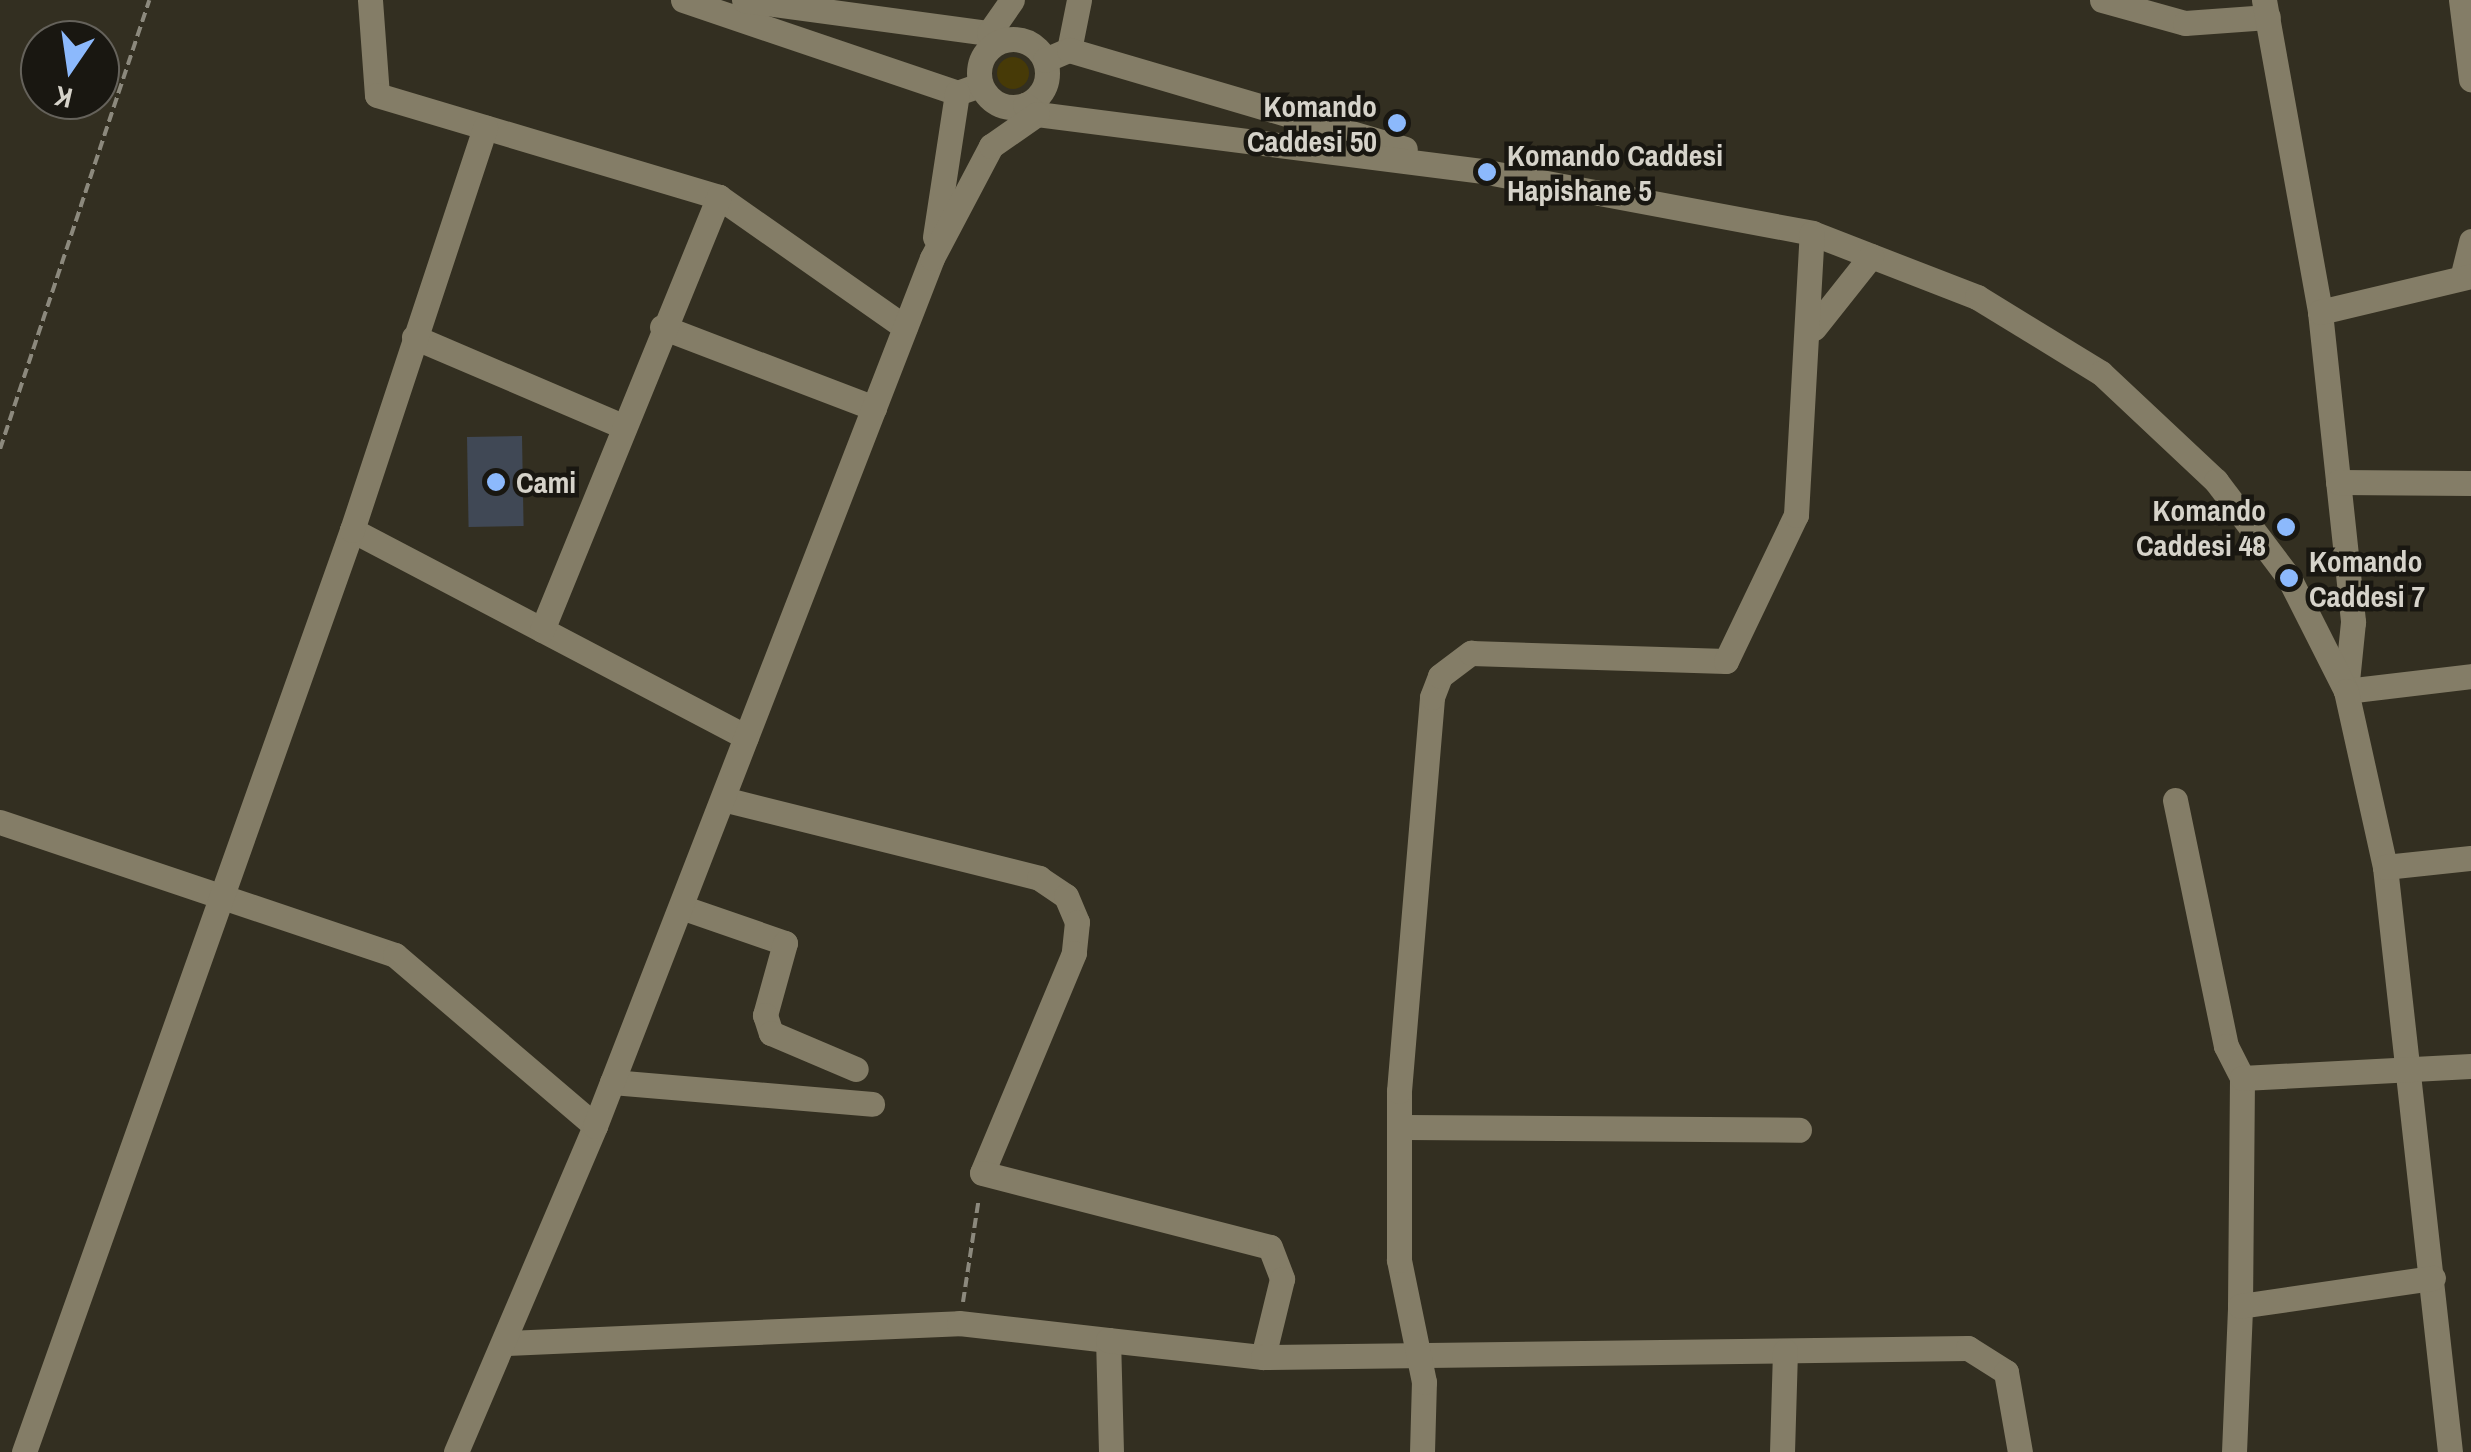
<!DOCTYPE html>
<html>
<head>
<meta charset="utf-8">
<style>
  body { margin:0 }
  #map { position:relative; width:2471px; height:1452px; overflow:hidden; background:#332f21; font-family:"Archivo Narrow",sans-serif }
  div>[style] { position:absolute }
  .green>* { inset:0; background:#473a07 }
  .round { border-radius:50% }
  .building>* { inset:0; background:#404855; transform-origin:0 0 }
  .path>* { height:4px; margin-top:-2px; transform-origin:0; background:repeating-linear-gradient(90deg,#8c897d 0 10px,transparent 0 15px) }
  .minor>* { height:25px; margin:-12.5px; padding:0 12.5px; transform-origin:12.5px; border-radius:12.5px; background:#847d67 }
  .minor>.ring { margin:-12.5px; padding:0; box-sizing:content-box; background:none; border:25px solid #847d67; border-radius:50% }
  .dots>* { width:28px; height:28px; translate:-50% -50%; box-sizing:border-box; border:5px solid #191711; border-radius:50% }
  span { translate:-50% -50%; white-space:nowrap; text-align:center; line-height:1.15; -webkit-text-stroke:9px #191711; paint-order:stroke }
  .poi-label { font-size:30px; color:#d6d3ca; font-weight:700 }
  .right { translate:-100% -50%; text-align:right }
  .left { translate:0 -50%; text-align:left }
  .north { position:absolute; left:20px; top:20px; width:100px; height:100px; box-sizing:border-box; background:#191711; border:2px solid #65625b; border-radius:50%; rotate:193deg; font-size:28px; font-weight:700; line-height:40px; text-align:center; color:#d6d3ca }
  .north::after { content:''; display:block; margin:auto; width:35px; height:45px; background:#8cb9fc; clip-path:polygon(50% 0,100% 100%,50% 72%,0 100%) }
</style>
</head>
<body>
<div id="map">
  <div class="green">
    <i class="round" style="left:997px;top:57px;width:32px;height:32px"></i>
  </div>
  <div class="building">
    <i style="left:522px;top:436px;width:90px;height:55px;rotate:89deg"></i>
  </div>
  <div class="path">
    <i style="left:0;top:449px;width:473px;rotate:-71.6deg"></i>
    <i style="left:963px;top:1302px;width:105px;rotate:-81.3deg"></i>
  </div>
  <div class="minor">
    <i style="left:370px;top:0;width:95px;rotate:85.8deg"></i>
    <i style="left:377px;top:95px;width:357px;rotate:16.6deg"></i>
    <i style="left:719px;top:197px;width:227px;rotate:35deg"></i>
    <i style="left:683px;top:0;width:289px;rotate:18.7deg"></i>
    <i style="left:957px;top:93px;width:24px;rotate:-19deg"></i>
    <i style="left:744px;top:0;width:247px;rotate:7.7deg"></i>
    <i style="left:2102px;top:0;width:86px;rotate:15.5deg"></i>
    <i style="left:2185px;top:23px;width:83px;rotate:-4.1deg"></i>
    <i style="left:2264px;top:0;width:317px;rotate:79.8deg"></i>
    <i style="left:2320px;top:312px;width:312px;rotate:83.9deg"></i>
    <i style="left:2353px;top:622px;width:69px;rotate:95.8deg"></i>
    <i style="left:2346px;top:691px;width:126px;rotate:-6.8deg"></i>
    <i style="left:2461px;top:0;width:80px;rotate:82.8deg"></i>
    <i style="left:989px;top:33px;width:40px;rotate:-55.1deg"></i>
    <i class="ring" style="left:979px;top:39px;width:43px;height:43px"></i>
    <i style="left:1069px;top:50px;width:51px;rotate:-78.7deg"></i>
    <i style="left:1045px;top:60px;width:26px;rotate:-23deg"></i>
    <i style="left:1069px;top:50px;width:350px;rotate:16.4deg"></i>
    <i style="left:1025px;top:105px;width:15px;rotate:37deg"></i>
    <i style="left:1037px;top:114px;width:454px;rotate:7.3deg"></i>
    <i style="left:1487px;top:172px;width:331px;rotate:10.6deg"></i>
    <i style="left:1812px;top:233px;width:177px;rotate:21.2deg"></i>
    <i style="left:1977px;top:297px;width:145px;rotate:31.5deg"></i>
    <i style="left:2101px;top:373px;width:158px;rotate:43.2deg"></i>
    <i style="left:2216px;top:481px;width:121px;rotate:53deg"></i>
    <i style="left:2289px;top:578px;width:127px;rotate:63.2deg"></i>
    <i style="left:2346px;top:691px;width:180px;rotate:77.5deg"></i>
    <i style="left:2385px;top:867px;width:589px;rotate:83.66deg"></i>
    <i style="left:935px;top:237px;width:146px;rotate:-81.3deg"></i>
    <i style="left:2463px;top:274px;width:34px;rotate:-76deg"></i>
    <i style="left:2320px;top:312px;width:155px;rotate:-13.4deg"></i>
    <i style="left:662px;top:327px;width:227px;rotate:20.9deg"></i>
    <i style="left:1814px;top:328px;width:92px;rotate:-51.6deg"></i>
    <i style="left:414px;top:337px;width:224px;rotate:23.1deg"></i>
    <i style="left:2338px;top:482px;width:133px;rotate:0.4deg"></i>
    <i style="left:352px;top:530px;width:445px;rotate:27.7deg"></i>
    <i style="left:542px;top:630px;width:468px;rotate:-67.8deg"></i>
    <i style="left:723px;top:799px;width:326px;rotate:14deg"></i>
    <i style="left:1039px;top:878px;width:32px;rotate:34deg"></i>
    <i style="left:1066px;top:896px;width:28px;rotate:67deg"></i>
    <i style="left:1077px;top:922px;width:31px;rotate:96deg"></i>
    <i style="left:1074px;top:953px;width:238px;rotate:112.7deg"></i>
    <i style="left:982px;top:1173px;width:297px;rotate:14.4deg"></i>
    <i style="left:1270px;top:1247px;width:34px;rotate:69deg"></i>
    <i style="left:1282px;top:1279px;width:80px;rotate:103.7deg"></i>
    <i style="left:2175px;top:800px;width:251px;rotate:78.3deg"></i>
    <i style="left:2226px;top:1046px;width:36px;rotate:63deg"></i>
    <i style="left:2242px;top:1078px;width:228px;rotate:90.5deg"></i>
    <i style="left:0;top:822px;width:417px;rotate:18.6deg"></i>
    <i style="left:395px;top:955px;width:263px;rotate:40.5deg"></i>
    <i style="left:2385px;top:867px;width:86px;rotate:-6deg"></i>
    <i style="left:681px;top:907px;width:110px;rotate:19.1deg"></i>
    <i style="left:785px;top:943px;width:75px;rotate:105.5deg"></i>
    <i style="left:765px;top:1015px;width:19px;rotate:72deg"></i>
    <i style="left:771px;top:1033px;width:92px;rotate:23deg"></i>
    <i style="left:2242px;top:1078px;width:229px;rotate:-3deg"></i>
    <i style="left:612px;top:1082px;width:261px;rotate:4.8deg"></i>
    <i style="left:1406px;top:1127px;width:393px;rotate:0.4deg"></i>
    <i style="left:506px;top:1343px;width:453px;rotate:-2.5deg"></i>
    <i style="left:959px;top:1323px;width:150px;rotate:6.5deg"></i>
    <i style="left:24px;top:1452px;width:979px;rotate:-70.42deg"></i>
    <i style="left:352px;top:530px;width:424px;rotate:-71.7deg"></i>
    <i style="left:456px;top:1452px;width:354px;rotate:-66.9deg"></i>
    <i style="left:595px;top:1126px;width:931px;rotate:-68.78deg"></i>
    <i style="left:932px;top:258px;width:127px;rotate:-62.2deg"></i>
    <i style="left:991px;top:146px;width:56px;rotate:-34.8deg"></i>
    <i style="left:1111px;top:1452px;width:112px;rotate:-91.5deg"></i>
    <i style="left:1108px;top:1340px;width:156px;rotate:6.3deg"></i>
    <i style="left:1263px;top:1357px;width:705px;rotate:-0.73deg"></i>
    <i style="left:1968px;top:1348px;width:45px;rotate:32.3deg"></i>
    <i style="left:2006px;top:1372px;width:81px;rotate:80.1deg"></i>
    <i style="left:1422px;top:1452px;width:70px;rotate:-88.4deg"></i>
    <i style="left:1424px;top:1382px;width:125px;rotate:-101.6deg"></i>
    <i style="left:1399px;top:1260px;width:169px;rotate:-90deg"></i>
    <i style="left:1399px;top:1091px;width:395px;rotate:-85.2deg"></i>
    <i style="left:1432px;top:697px;width:22px;rotate:-69deg"></i>
    <i style="left:1440px;top:676px;width:39px;rotate:-37deg"></i>
    <i style="left:1471px;top:653px;width:255px;rotate:1.8deg"></i>
    <i style="left:1726px;top:661px;width:162px;rotate:-64.4deg"></i>
    <i style="left:1796px;top:515px;width:282px;rotate:-86.8deg"></i>
    <i style="left:1782px;top:1452px;width:101px;rotate:-88.3deg"></i>
    <i style="left:2234px;top:1452px;width:146px;rotate:-87.6deg"></i>
    <i style="left:2240px;top:1306px;width:195px;rotate:-8.3deg"></i>
  </div>
  <div class="dots">
    <i style="left:1397px;top:123px;background:#8cb9fc"></i>
    <i style="left:1487px;top:172px;background:#8cb9fc"></i>
    <i style="left:496px;top:482px;background:#8cb9fc"></i>
    <i style="left:2286px;top:527px;background:#8cb9fc"></i>
    <i style="left:2289px;top:578px;background:#8cb9fc"></i>
  </div>
  <div class="poi-label">
    <span class="right" style="left:1377px;top:123px">Komando<br>Caddesi 50</span>
    <span class="left" style="left:1507px;top:172px">Komando Caddesi<br>Hapishane 5</span>
    <span class="left" style="left:516px;top:482px">Cami</span>
    <span class="right" style="left:2266px;top:527px">Komando<br>Caddesi 48</span>
    <span class="left" style="left:2309px;top:578px">Komando<br>Caddesi 7</span>
  </div>
  <div class="north">K</div>
</div>
</body>
</html>
